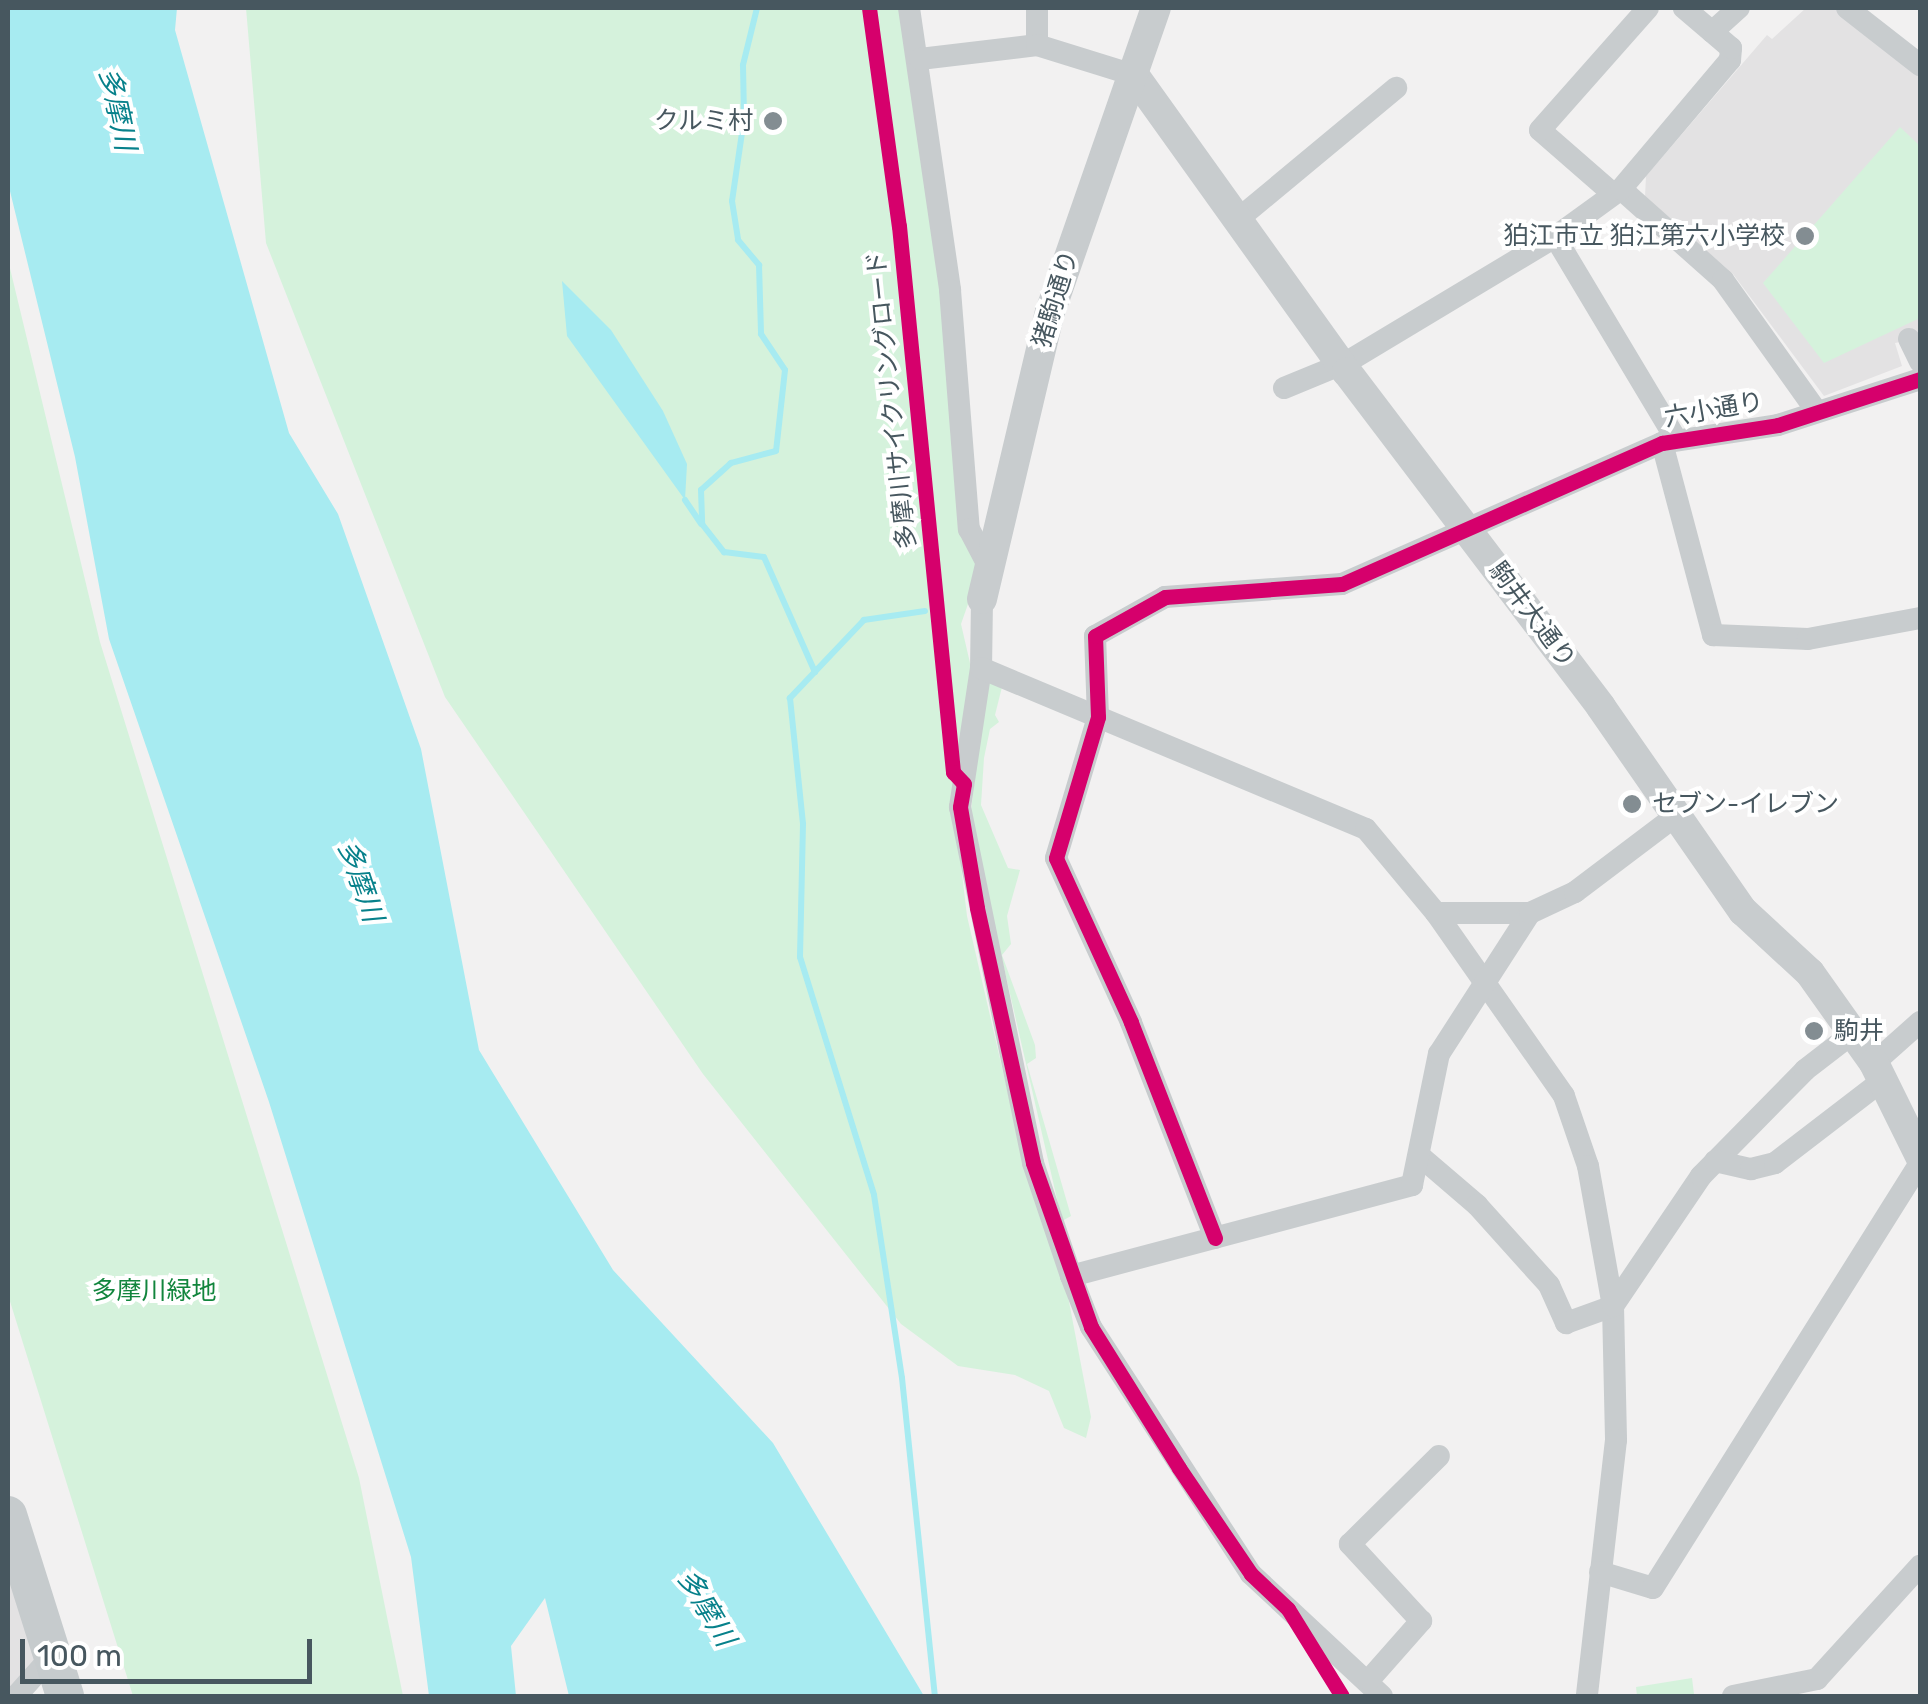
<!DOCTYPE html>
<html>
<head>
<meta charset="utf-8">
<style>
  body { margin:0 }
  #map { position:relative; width:1928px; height:1704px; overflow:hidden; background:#f2f1f1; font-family:Rubik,"Noto Sans JP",sans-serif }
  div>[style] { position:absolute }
  .education>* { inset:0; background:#e3e2e3 }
  .green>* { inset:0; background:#d5f2dc }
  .water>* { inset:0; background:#a7ebf1 }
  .stream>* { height:6px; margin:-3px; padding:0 3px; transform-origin:3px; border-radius:3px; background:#a7ebf1 }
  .minor>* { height:22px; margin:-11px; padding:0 11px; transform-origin:11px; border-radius:11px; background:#c8ccce }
  .tertiary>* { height:30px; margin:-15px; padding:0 15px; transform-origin:15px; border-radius:15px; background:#c8ccce }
  .primary>* { height:38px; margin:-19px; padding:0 19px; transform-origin:19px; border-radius:19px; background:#c6cbcd }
  .cycleway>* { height:15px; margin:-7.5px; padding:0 7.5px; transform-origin:7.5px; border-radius:7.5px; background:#d6006c }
  .dots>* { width:28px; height:28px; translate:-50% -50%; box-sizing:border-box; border:5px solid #fff; border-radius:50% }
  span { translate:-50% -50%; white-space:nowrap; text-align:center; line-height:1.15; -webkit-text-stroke:8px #fff; paint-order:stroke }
  .poi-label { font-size:25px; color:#47575f }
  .right { translate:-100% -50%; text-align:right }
  .left { translate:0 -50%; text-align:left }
  .street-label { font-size:25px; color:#47575f }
  .park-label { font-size:25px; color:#12853d }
  .water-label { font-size:28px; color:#07818b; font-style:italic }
  .frame { position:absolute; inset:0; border:10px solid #47575f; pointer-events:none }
  .scale { position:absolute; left:20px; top:1639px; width:292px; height:45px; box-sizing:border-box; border:5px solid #47575f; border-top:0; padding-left:12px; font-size:30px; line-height:35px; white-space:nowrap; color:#47575f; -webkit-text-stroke:8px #fff; paint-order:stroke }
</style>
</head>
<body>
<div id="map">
  <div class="education">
    <i style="clip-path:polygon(1806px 8px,1834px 8px,1920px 76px,1920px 338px,1895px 343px,1902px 366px,1824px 396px,1733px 274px,1645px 197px,1646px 176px,1767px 35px,1772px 39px)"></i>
    <i style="clip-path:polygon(8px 1553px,39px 1659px,8px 1694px)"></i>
  </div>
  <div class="green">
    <i style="clip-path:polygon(246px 8px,905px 8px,980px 570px,961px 624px,973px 676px,953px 798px,967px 916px,1016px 1128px,1066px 1286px,1091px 1417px,1086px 1438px,1064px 1428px,1049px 1391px,1015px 1375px,958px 1366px,901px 1324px,703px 1074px,445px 697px,266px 243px)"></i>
    <i style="clip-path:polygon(1900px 127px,1920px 146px,1920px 318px,1824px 363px,1763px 283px)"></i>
    <i style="clip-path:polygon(8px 260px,100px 642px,359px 1478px,403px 1696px,133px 1696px,8px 1295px)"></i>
    <i style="clip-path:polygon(987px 677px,1003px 683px,995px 715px,999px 722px,990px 729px,984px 758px,981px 805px,1008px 868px,1020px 870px,1007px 916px,1011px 944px,1002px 955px,1035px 1045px,1036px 1058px,1027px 1064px,1071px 1216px,1062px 1221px,970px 819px)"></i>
    <i style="clip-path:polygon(1692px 1678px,1694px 1694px,1637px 1696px,1636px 1687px)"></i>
  </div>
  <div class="water">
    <i style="clip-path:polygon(8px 8px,177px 8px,175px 30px,289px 433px,338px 514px,421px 749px,479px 1050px,613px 1270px,773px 1443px,924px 1696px,569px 1696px,545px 1598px,511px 1646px,516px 1696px,429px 1696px,411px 1557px,269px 1102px,109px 639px,75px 457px,8px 183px)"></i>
    <i style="clip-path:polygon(562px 281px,611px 330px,663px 411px,687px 464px,685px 500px,567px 336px)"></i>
  </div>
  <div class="stream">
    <i style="left:757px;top:8px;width:59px;rotate:103.8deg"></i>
    <i style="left:743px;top:65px;width:54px;rotate:88.9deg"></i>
    <i style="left:744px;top:119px;width:83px;rotate:98.3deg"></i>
    <i style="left:732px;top:201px;width:39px;rotate:81deg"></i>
    <i style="left:738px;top:240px;width:33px;rotate:50deg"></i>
    <i style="left:759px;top:265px;width:69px;rotate:88.3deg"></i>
    <i style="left:761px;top:334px;width:43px;rotate:56.3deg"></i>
    <i style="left:785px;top:370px;width:81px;rotate:96.3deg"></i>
    <i style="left:776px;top:451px;width:47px;rotate:165.1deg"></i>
    <i style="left:731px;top:463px;width:40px;rotate:138deg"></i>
    <i style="left:701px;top:490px;width:34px;rotate:88deg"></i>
    <i style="left:702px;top:524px;width:36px;rotate:52deg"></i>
    <i style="left:724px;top:552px;width:40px;rotate:7.1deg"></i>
    <i style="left:764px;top:557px;width:126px;rotate:66.1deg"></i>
    <i style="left:685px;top:500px;width:29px;rotate:56deg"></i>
    <i style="left:925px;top:611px;width:62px;rotate:171.6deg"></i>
    <i style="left:864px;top:620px;width:108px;rotate:133.5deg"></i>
    <i style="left:790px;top:698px;width:127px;rotate:84.1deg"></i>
    <i style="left:803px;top:824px;width:133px;rotate:91.3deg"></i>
    <i style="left:800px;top:957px;width:249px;rotate:72.7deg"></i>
    <i style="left:874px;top:1195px;width:185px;rotate:81.3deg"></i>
    <i style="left:902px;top:1378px;width:320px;rotate:84.1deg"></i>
  </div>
  <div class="minor">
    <i style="left:909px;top:8px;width:285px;rotate:81.7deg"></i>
    <i style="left:950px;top:290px;width:240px;rotate:85.5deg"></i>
    <i style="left:969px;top:529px;width:45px;rotate:62.3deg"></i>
    <i style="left:1037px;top:8px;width:37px;rotate:90deg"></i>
    <i style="left:1847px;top:8px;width:93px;rotate:38deg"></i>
    <i style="left:1712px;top:32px;width:36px;rotate:-42deg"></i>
    <i style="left:920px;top:59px;width:118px;rotate:-6.8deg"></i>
    <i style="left:1037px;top:45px;width:102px;rotate:17.2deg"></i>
    <i style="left:1621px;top:189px;width:137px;rotate:41.7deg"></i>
    <i style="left:1723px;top:280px;width:162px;rotate:54.5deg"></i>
    <i style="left:1611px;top:192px;width:94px;rotate:-138.9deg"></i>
    <i style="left:1540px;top:130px;width:163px;rotate:-48.5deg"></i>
    <i style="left:1237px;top:220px;width:207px;rotate:-39.7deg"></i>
    <i style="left:1555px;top:237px;width:235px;rotate:59.1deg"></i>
    <i style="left:1909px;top:339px;width:25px;rotate:64deg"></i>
    <i style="left:1284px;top:388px;width:68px;rotate:-22.4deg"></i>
    <i style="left:1347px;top:362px;width:243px;rotate:-31deg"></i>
    <i style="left:1555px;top:237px;width:82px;rotate:-36deg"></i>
    <i style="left:1621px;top:189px;width:169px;rotate:-49.8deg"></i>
    <i style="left:1730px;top:60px;width:12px;rotate:-85deg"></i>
    <i style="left:1731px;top:48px;width:62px;rotate:-139.6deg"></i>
    <i style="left:1662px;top:443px;width:199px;rotate:75.1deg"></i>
    <i style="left:1713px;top:635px;width:95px;rotate:2.4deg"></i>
    <i style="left:1808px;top:639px;width:114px;rotate:-10.6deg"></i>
    <i style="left:982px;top:599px;width:69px;rotate:90.8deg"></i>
    <i style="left:981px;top:668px;width:141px;rotate:98.6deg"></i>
    <i style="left:960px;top:807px;width:363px;rotate:78.4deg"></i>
    <i style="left:1033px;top:1163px;width:119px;rotate:71.4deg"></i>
    <i style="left:1071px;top:1276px;width:55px;rotate:68.6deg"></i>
    <i style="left:1091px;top:1327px;width:294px;rotate:57.1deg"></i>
    <i style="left:1251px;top:1574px;width:179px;rotate:43deg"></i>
    <i style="left:981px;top:668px;width:417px;rotate:22.7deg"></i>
    <i style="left:1366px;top:829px;width:109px;rotate:50.2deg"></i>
    <i style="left:1436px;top:913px;width:223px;rotate:55deg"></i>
    <i style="left:1564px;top:1096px;width:74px;rotate:71.1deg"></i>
    <i style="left:1588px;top:1166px;width:142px;rotate:79.9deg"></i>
    <i style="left:1613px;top:1306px;width:134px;rotate:88.7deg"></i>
    <i style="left:1616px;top:1440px;width:258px;rotate:96.5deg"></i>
    <i style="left:1436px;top:913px;width:94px"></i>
    <i style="left:1874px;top:1063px;width:62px;rotate:-41.7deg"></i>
    <i style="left:1421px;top:1157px;width:74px;rotate:40.6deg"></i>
    <i style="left:1477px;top:1205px;width:108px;rotate:48deg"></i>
    <i style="left:1549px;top:1285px;width:42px;rotate:65.9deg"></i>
    <i style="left:1566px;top:1323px;width:50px;rotate:-19.9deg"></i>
    <i style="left:1613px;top:1306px;width:157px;rotate:-55.9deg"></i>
    <i style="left:1701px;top:1176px;width:148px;rotate:-45.5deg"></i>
    <i style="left:1805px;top:1070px;width:61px;rotate:-37.6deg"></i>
    <i style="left:1715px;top:1161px;width:37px;rotate:13deg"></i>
    <i style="left:1751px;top:1169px;width:25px;rotate:-14deg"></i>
    <i style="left:1775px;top:1163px;width:135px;rotate:-37.5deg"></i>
    <i style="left:1215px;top:1238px;width:232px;rotate:-111.3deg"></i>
    <i style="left:1131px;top:1022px;width:180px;rotate:-114.6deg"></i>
    <i style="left:1056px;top:858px;width:147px;rotate:-73.4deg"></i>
    <i style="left:1098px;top:717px;width:81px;rotate:-92.1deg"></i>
    <i style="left:1095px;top:636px;width:80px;rotate:-29.1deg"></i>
    <i style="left:1165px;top:597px;width:177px;rotate:-4.2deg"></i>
    <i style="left:1342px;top:584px;width:350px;rotate:-23.8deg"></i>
    <i style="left:1662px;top:443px;width:117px;rotate:-8.8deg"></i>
    <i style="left:1778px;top:425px;width:149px;rotate:-17.9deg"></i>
    <i style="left:1071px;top:1276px;width:353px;rotate:-14.9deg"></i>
    <i style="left:1412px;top:1185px;width:134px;rotate:-78.4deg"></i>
    <i style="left:1439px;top:1054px;width:168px;rotate:-57.2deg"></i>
    <i style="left:1530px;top:913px;width:50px;rotate:-25deg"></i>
    <i style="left:1575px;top:892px;width:129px;rotate:-37.1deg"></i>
    <i style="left:1600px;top:1572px;width:55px;rotate:16.8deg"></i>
    <i style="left:1653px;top:1588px;width:502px;rotate:-57.86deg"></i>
    <i style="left:1369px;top:1680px;width:79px;rotate:-48.6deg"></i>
    <i style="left:1421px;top:1621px;width:105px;rotate:-132.7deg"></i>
    <i style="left:1350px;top:1544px;width:125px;rotate:-44.7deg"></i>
    <i style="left:16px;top:1696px;width:52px;rotate:-48.1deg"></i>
    <i style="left:1733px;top:1696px;width:86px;rotate:-11.4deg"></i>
    <i style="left:1817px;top:1679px;width:153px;rotate:-47.7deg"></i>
  </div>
  <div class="tertiary">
    <i style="left:1134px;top:75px;width:365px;rotate:54.4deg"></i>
    <i style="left:1347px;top:372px;width:420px;rotate:52.8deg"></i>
    <i style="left:1601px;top:707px;width:249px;rotate:55.2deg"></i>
    <i style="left:1743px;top:911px;width:91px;rotate:42.8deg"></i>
    <i style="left:1810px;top:973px;width:110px;rotate:54.6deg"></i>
    <i style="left:1874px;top:1063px;width:104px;rotate:63.7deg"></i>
    <i style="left:982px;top:599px;width:295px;rotate:-76.7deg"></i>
    <i style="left:1050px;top:312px;width:322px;rotate:-70.8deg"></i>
  </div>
  <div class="primary">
    <i style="left:8px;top:1515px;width:190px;rotate:72.5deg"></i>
  </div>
  <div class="cycleway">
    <i style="left:869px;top:8px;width:220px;rotate:82.2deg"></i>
    <i style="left:899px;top:226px;width:549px;rotate:84.35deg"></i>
    <i style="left:953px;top:772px;width:16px;rotate:47deg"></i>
    <i style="left:964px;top:784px;width:23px;rotate:100deg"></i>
    <i style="left:960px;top:807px;width:102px;rotate:80.4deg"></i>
    <i style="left:977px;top:908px;width:261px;rotate:77.6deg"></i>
    <i style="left:1033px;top:1163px;width:174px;rotate:70.5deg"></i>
    <i style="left:1091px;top:1327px;width:166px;rotate:58deg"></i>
    <i style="left:1179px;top:1468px;width:128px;rotate:55.8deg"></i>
    <i style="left:1251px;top:1574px;width:51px;rotate:43.4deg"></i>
    <i style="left:1288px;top:1609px;width:102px;rotate:58.2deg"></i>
    <i style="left:1215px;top:1238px;width:232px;rotate:-111.3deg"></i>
    <i style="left:1131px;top:1022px;width:180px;rotate:-114.6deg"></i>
    <i style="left:1056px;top:858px;width:147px;rotate:-73.4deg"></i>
    <i style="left:1098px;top:717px;width:81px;rotate:-92.1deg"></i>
    <i style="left:1095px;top:636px;width:80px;rotate:-29.1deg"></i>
    <i style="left:1165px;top:597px;width:177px;rotate:-4.2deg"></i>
    <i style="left:1342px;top:584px;width:350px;rotate:-23.8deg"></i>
    <i style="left:1662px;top:443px;width:117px;rotate:-8.8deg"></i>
    <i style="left:1778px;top:425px;width:149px;rotate:-17.9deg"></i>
  </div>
  <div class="dots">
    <i style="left:773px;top:121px;background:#838d92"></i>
    <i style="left:1805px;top:236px;background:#838d92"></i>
    <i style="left:1632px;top:804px;background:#838d92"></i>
    <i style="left:1814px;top:1031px;background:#838d92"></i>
  </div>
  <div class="poi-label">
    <span class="right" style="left:753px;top:121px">クルミ村</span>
    <span class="right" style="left:1785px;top:236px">狛江市立 狛江第六小学校</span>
    <span class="left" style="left:1652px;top:804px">セブン-イレブン</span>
    <span class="left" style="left:1834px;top:1031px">駒井</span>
  </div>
  <div class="street-label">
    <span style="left:1056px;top:299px;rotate:-73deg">猪駒通り</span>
    <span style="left:892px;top:400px;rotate:-96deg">多摩川サイクリングロード</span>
    <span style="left:1714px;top:410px;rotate:-10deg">六小通り</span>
    <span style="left:1532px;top:615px;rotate:53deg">駒井大通り</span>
  </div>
  <div class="park-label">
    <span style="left:154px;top:1291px">多摩川緑地</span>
  </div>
  <div class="water-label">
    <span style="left:117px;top:109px;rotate:78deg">多摩川</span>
    <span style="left:360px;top:881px;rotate:71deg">多摩川</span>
    <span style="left:706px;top:1608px;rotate:59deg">多摩川</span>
  </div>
  <div class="frame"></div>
  <div class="scale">100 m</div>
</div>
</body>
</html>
